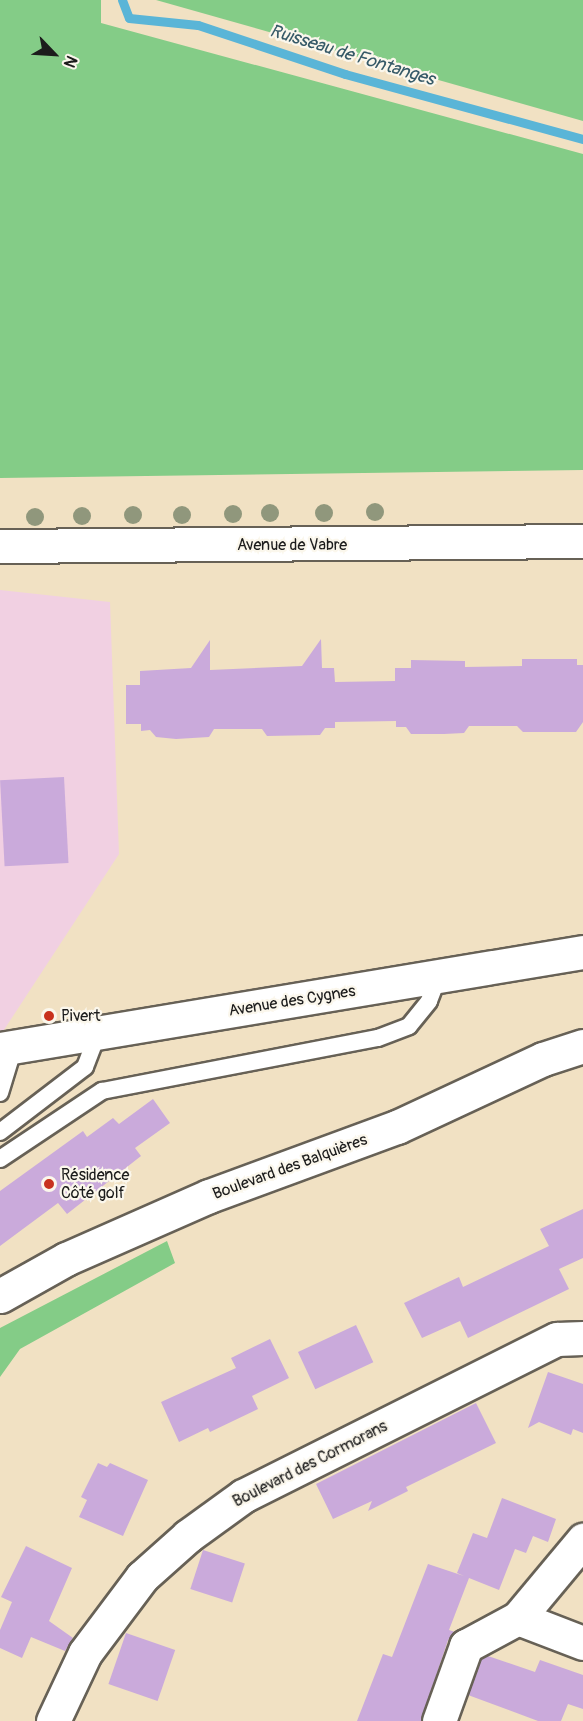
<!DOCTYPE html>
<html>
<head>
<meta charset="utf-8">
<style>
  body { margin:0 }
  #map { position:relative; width:583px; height:1721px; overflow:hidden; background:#f1e1c3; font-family:Pangolin,sans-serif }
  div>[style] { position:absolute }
  .built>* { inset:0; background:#f1d0e2 }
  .green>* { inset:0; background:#84cc87 }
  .stream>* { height:9px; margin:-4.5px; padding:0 4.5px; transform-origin:4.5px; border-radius:4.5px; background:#5ab5d7 }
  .building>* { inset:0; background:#caaadb; transform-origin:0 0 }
  .roads { filter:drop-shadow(2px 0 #676156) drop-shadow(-2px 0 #676156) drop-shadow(0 2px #676156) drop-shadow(0 -2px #676156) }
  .lane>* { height:16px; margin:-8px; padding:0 8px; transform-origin:8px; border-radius:8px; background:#fff }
  .street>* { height:33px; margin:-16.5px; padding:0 16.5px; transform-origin:16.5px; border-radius:16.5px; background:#fff }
  .secondary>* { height:33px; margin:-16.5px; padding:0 16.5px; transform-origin:16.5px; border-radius:16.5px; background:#fff }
  .trees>* { width:18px; height:18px; margin:-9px; border-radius:50%; background:#90977c }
  .dots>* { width:16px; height:16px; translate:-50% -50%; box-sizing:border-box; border:3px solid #fbf7ec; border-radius:50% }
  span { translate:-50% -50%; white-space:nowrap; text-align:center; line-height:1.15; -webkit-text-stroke:4.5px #fbf7ec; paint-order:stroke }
  .street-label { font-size:16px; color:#1c1c1c }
  .poi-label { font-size:16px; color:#1c1c1c }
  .left { translate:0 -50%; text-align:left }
  .water-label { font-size:18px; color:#355967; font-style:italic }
  .north { position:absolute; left:24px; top:24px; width:60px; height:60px; -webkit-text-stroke:4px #fbf7ec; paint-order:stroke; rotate:115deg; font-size:16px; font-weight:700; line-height:24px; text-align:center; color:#1c1c1c }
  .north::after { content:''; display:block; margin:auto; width:21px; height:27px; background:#1c1c1c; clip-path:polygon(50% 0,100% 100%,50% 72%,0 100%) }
</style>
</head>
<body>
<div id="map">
  <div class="built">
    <i style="clip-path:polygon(0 590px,110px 602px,119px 854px,0 1036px)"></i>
  </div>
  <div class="green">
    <i style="clip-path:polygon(0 0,101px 0,101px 23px,583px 154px,583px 470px,0 478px)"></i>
    <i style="clip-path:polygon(156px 0,583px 0,583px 121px)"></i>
    <i style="clip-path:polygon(167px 1241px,175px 1263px,20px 1349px,0 1377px,0 1328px)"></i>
  </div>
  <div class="stream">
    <i style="left:122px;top:0;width:19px;rotate:69deg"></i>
    <i style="left:129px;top:18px;width:69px;rotate:5.8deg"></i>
    <i style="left:198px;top:25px;width:155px;rotate:18.4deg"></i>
    <i style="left:345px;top:74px;width:247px;rotate:15.3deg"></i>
  </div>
  <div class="building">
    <i style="clip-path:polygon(321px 639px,322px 668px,334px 668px,335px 682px,395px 681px,395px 668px,411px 668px,411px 660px,465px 661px,465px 667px,522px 666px,522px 659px,577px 659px,577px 665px,583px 665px,583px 722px,576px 732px,523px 732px,517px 726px,469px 726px,464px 733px,444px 734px,411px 734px,406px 727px,396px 727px,396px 721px,335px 722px,335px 728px,325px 728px,320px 735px,267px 736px,262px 729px,214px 729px,209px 737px,176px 739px,156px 737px,150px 730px,141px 731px,141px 724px,126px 724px,126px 685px,140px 685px,140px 671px,191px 668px,210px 640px,210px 670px,302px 666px)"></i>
    <i style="left:64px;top:777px;width:86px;height:64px;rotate:87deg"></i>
    <i style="clip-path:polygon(153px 1099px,170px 1123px,135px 1148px,141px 1156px,67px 1214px,58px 1203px,0 1246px,0 1191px,83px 1131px,87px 1137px,113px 1118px,119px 1124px)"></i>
    <i style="clip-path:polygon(583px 1209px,583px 1258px,559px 1269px,569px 1289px,468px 1338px,460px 1321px,422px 1338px,404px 1303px,459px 1277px,463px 1287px,549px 1246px,540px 1229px)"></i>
    <i style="left:356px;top:1325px;width:41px;height:64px;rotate:65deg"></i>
    <i style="clip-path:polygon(270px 1339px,289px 1378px,252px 1396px,258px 1409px,210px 1432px,208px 1428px,179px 1442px,161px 1402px,236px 1368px,231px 1358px)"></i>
    <i style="clip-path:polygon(548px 1372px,583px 1384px,583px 1433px,573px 1429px,571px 1435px,539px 1422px,528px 1428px)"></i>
    <i style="clip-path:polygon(476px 1403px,496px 1443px,406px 1487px,408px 1491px,368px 1511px,372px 1501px,333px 1519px,316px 1484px)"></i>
    <i style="clip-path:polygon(98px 1463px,107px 1467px,110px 1463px,148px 1480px,123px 1536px,79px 1517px,87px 1500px,81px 1497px)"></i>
    <i style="clip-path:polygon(502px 1498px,556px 1519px,548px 1542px,533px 1536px,526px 1553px,515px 1549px,499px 1590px,469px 1578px,449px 1630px,455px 1632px,448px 1640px,421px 1721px,357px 1721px,383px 1654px,392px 1657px,428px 1564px,464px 1576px,457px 1573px,473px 1533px,487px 1538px)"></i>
    <i style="clip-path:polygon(26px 1546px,72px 1568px,49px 1621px,73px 1638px,65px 1651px,31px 1637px,22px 1658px,0 1648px,0 1630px,12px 1602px,1px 1597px)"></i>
    <i style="left:203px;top:1550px;width:44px;height:41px;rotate:18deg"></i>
    <i style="left:126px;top:1633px;width:52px;height:54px;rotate:19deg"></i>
    <i style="clip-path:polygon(488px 1656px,535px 1672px,540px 1660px,583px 1675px,583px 1709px,568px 1704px,561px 1721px,538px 1721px,468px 1695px,481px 1659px)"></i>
  </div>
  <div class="roads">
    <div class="lane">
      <i style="left:0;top:1093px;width:48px;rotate:-73.1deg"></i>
      <i style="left:0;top:1132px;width:107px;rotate:-37.4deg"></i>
      <i style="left:85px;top:1067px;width:36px;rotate:-69deg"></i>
      <i style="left:0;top:1159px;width:123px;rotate:-33.7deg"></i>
      <i style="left:102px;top:1091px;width:281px;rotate:-10.9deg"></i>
      <i style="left:378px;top:1038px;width:33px;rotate:-21deg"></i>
      <i style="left:409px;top:1026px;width:32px;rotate:-51deg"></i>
      <i style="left:429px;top:1001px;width:26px;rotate:-69deg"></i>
    </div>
    <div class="street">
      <i style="left:0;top:1049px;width:591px;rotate:-9.45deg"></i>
      <i style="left:0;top:1296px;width:76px;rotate:-29.3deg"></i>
      <i style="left:66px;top:1259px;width:156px;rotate:-23.8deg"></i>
      <i style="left:209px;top:1196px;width:200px;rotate:-20.2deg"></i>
      <i style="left:397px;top:1127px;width:161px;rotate:-25deg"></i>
      <i style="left:543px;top:1059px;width:42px;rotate:-18deg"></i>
      <i style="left:518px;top:1618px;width:102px;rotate:-50.2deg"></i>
      <i style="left:53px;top:1721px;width:75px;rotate:-64.8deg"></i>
      <i style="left:85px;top:1653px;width:95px;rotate:-53.1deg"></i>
      <i style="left:142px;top:1577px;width:62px;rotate:-41.7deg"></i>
      <i style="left:188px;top:1536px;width:68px;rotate:-36deg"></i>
      <i style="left:243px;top:1496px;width:351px;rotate:-26.6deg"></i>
      <i style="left:557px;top:1339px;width:26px;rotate:-2deg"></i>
      <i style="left:439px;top:1721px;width:80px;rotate:-70.2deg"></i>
      <i style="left:466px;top:1646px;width:59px;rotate:-28.3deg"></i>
      <i style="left:518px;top:1618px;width:70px;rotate:21deg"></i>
    </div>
    <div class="secondary">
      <i style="left:0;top:546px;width:583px;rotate:-0.49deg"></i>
    </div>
  </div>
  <div class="trees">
    <i style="left:375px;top:512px"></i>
    <i style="left:270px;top:513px"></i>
    <i style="left:324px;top:513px"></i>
    <i style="left:233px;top:514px"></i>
    <i style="left:133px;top:515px"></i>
    <i style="left:182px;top:515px"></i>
    <i style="left:82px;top:516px"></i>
    <i style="left:35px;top:517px"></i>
  </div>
  <div class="dots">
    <i style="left:49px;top:1016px;background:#c8321e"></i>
    <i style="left:49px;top:1184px;background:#c8321e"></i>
  </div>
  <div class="street-label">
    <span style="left:292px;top:545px">Avenue de Vabre</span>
    <span style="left:292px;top:1001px;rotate:-9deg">Avenue des Cygnes</span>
    <span style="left:290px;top:1167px;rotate:-20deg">Boulevard des Balquières</span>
    <span style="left:310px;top:1464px;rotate:-27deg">Boulevard des Cormorans</span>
  </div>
  <div class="poi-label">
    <span class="left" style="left:61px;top:1016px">Pivert</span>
    <span class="left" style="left:61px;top:1184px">Résidence<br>Côté golf</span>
  </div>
  <div class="water-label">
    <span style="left:352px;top:56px;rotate:17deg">Ruisseau de Fontanges</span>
  </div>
  <div class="north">N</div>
</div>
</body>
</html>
